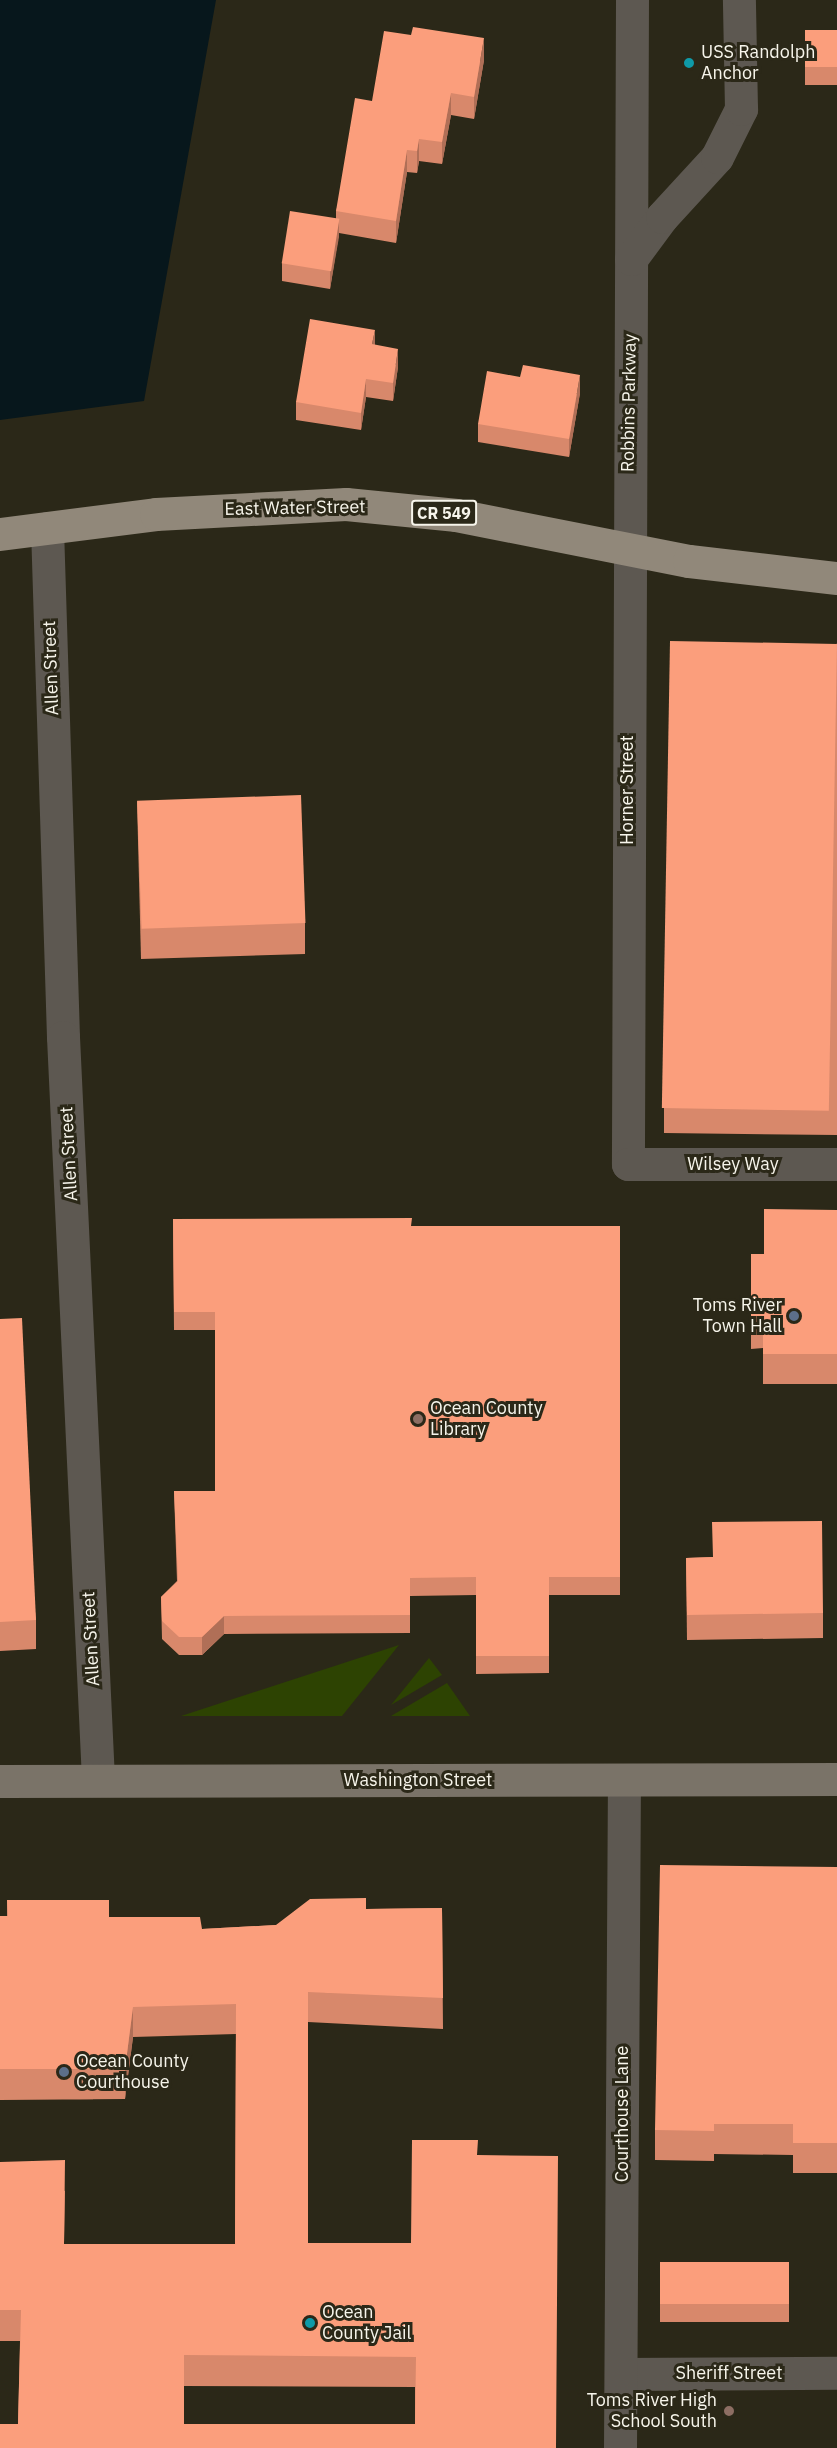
<!DOCTYPE html>
<html>
<head>
<meta charset="utf-8">
<style>
  body { margin:0 }
  #map { position:relative; width:837px; height:2448px; overflow:hidden; background:#2b2818; font-family:"IBM Plex Sans",sans-serif }
  div>[style] { position:absolute }
  .green>* { inset:0; background:#2d4302 }
  .water>* { inset:0; background:#07171c }
  .minor>* { height:33px; margin:-16.5px; padding:0 16.5px; transform-origin:16.5px; border-radius:16.5px; background:#5d5851 }
  .secondary>* { height:33px; margin:-16.5px; padding:0 16.5px; transform-origin:16.5px; border-radius:16.5px; background:#7a7368 }
  .primary>* { height:33px; margin:-16.5px; padding:0 16.5px; transform-origin:16.5px; border-radius:16.5px; background:#91887a }
  .wall>* { inset:0; background:#d8886b; transform-origin:0 0 }
  .shaded-wall>* { inset:0; background:#b06f57 }
  .building>* { inset:0; background:#fb9e7c; transform-origin:0 0 }
  .dots>* { width:16px; height:16px; translate:-50% -50%; box-sizing:border-box; border:3px solid #2b2818; border-radius:50% }
  span { translate:-50% -50%; white-space:nowrap; text-align:center; line-height:1.15; -webkit-text-stroke:6px #2b2818; paint-order:stroke }
  .shield-label span { padding:2px 4px; background:#2b2818; border:2px solid; border-radius:4px; -webkit-text-stroke-width:0 }
  .shield-label { font-size:16px; color:#f7f5eb; font-weight:700 }
  .poi-label { font-size:18px; color:#f7f5eb }
  .left { translate:0 -50%; text-align:left }
  .right { translate:-100% -50%; text-align:right }
  .street-label { font-size:18px; color:#f7f5eb }
</style>
</head>
<body>
<div id="map">
  <div class="green">
    <i style="clip-path:polygon(399px 1645px,342px 1716px,181px 1716px)"></i>
    <i style="clip-path:polygon(429px 1658px,442px 1675px,391px 1705px)"></i>
    <i style="clip-path:polygon(447px 1683px,470px 1716px,391px 1716px)"></i>
  </div>
  <div class="water">
    <i style="clip-path:polygon(0 0,216px 0,144px 401px,0 420px)"></i>
  </div>
  <div class="minor">
    <i style="left:632px;top:0;width:1164px;rotate:90.2deg"></i>
    <i style="left:628px;top:1164px;width:209px"></i>
    <i style="left:631px;top:259px;width:52px;rotate:-53.6deg"></i>
    <i style="left:662px;top:217px;width:81px;rotate:-47.5deg"></i>
    <i style="left:717px;top:157px;width:54px;rotate:-63.4deg"></i>
    <i style="left:741px;top:109px;width:109px;rotate:-91.1deg"></i>
    <i style="left:47px;top:528px;width:509px;rotate:88.2deg"></i>
    <i style="left:63px;top:1037px;width:743px;rotate:87.3deg"></i>
    <i style="left:621px;top:2374px;width:216px;rotate:-0.3deg"></i>
    <i style="left:620px;top:2448px;width:668px;rotate:-89.66deg"></i>
  </div>
  <div class="secondary">
    <i style="left:0;top:1781px;width:837px;rotate:-0.14deg"></i>
  </div>
  <div class="primary">
    <i style="left:0;top:534px;width:157px;rotate:-7.3deg"></i>
    <i style="left:156px;top:514px;width:190px;rotate:-3deg"></i>
    <i style="left:346px;top:504px;width:111px;rotate:5.7deg"></i>
    <i style="left:456px;top:515px;width:237px;rotate:11.2deg"></i>
    <i style="left:689px;top:561px;width:149px;rotate:6.6deg"></i>
  </div>
  <div class="wall">
    <i style="left:805px;top:30px;width:32px;height:55px"></i>
    <i style="clip-path:polygon(484px 60px,474px 119px,451px 115px,442px 164px,419px 161px,417px 173px,407px 172px,396px 243px,339px 233px,330px 289px,282px 281px,282px 263px,336px 219px,336px 211px,372px 101px)"></i>
    <i style="clip-path:polygon(375px 345px,398px 367px,393px 401px,366px 397px,361px 430px,296px 420px,296px 402px)"></i>
    <i style="clip-path:polygon(580px 393px,569px 457px,478px 442px,478px 424px)"></i>
    <i style="clip-path:polygon(837px 643px,837px 1135px,664px 1133px,664px 1108px)"></i>
    <i style="clip-path:polygon(137px 801px,305px 923px,305px 954px,141px 959px)"></i>
    <i style="clip-path:polygon(837px 1210px,837px 1384px,763px 1384px,763px 1348px,751px 1349px,751px 1254px,764px 1254px)"></i>
    <i style="clip-path:polygon(173px 1219px,412px 1226px,620px 1226px,620px 1595px,549px 1595px,549px 1673px,476px 1674px,476px 1595px,410px 1596px,410px 1633px,224px 1634px,202px 1655px,179px 1655px,162px 1639px,161px 1597px,177px 1581px,174px 1491px,215px 1491px,215px 1330px,174px 1330px)"></i>
    <i style="clip-path:polygon(0 1319px,36px 1620px,36px 1649px,0 1651px)"></i>
    <i style="clip-path:polygon(712px 1557px,823px 1613px,823px 1638px,687px 1640px,686px 1558px)"></i>
    <i style="clip-path:polygon(837px 1867px,837px 2173px,793px 2173px,793px 2155px,714px 2154px,714px 2161px,655px 2160px,655px 2130px)"></i>
    <i style="clip-path:polygon(evenodd,7px 1900px,109px 1917px,202px 1929px,276px 1925px,366px 1909px,442px 1908px,443px 2029px,308px 2022px,308px 2243px,411px 2243px,478px 2155px,556px 2448px,18px 2424px,20px 2341px,0 2341px,0 2162px,65px 2191px,64px 2244px,235px 2244px,236px 2034px,133px 2037px,125px 2099px,0 2100px,0 1916px,7px 1916px,7px 1900px,184px 2386px,415px 2387px,415px 2424px,184px 2424px,184px 2386px)"></i>
    <i style="left:789px;top:2262px;width:60px;height:129px;rotate:90deg"></i>
  </div>
  <div class="shaded-wall">
    <i style="clip-path:polygon(484px 38px,484px 60px,474px 119px,474px 97px)"></i>
    <i style="clip-path:polygon(451px 93px,451px 115px,442px 164px,442px 142px)"></i>
    <i style="clip-path:polygon(419px 139px,419px 161px,417px 173px,417px 151px)"></i>
    <i style="clip-path:polygon(407px 150px,407px 172px,396px 243px,396px 221px)"></i>
    <i style="clip-path:polygon(339px 219px,339px 237px,330px 289px,330px 271px)"></i>
    <i style="clip-path:polygon(375px 330px,375px 348px,372px 344px)"></i>
    <i style="clip-path:polygon(398px 349px,398px 367px,393px 401px,393px 383px)"></i>
    <i style="clip-path:polygon(580px 375px,580px 393px,569px 457px,569px 439px)"></i>
    <i style="clip-path:polygon(366px 379px,366px 397px,361px 430px,361px 413px)"></i>
    <i style="clip-path:polygon(224px 1616px,224px 1634px,202px 1655px,202px 1637px)"></i>
    <i style="clip-path:polygon(133px 2007px,133px 2037px,125px 2099px,125px 2069px)"></i>
  </div>
  <div class="building">
    <i style="clip-path:polygon(413px 27px,484px 38px,474px 97px,451px 93px,442px 142px,419px 139px,417px 151px,407px 150px,396px 221px,336px 211px,355px 98px,372px 101px,384px 31px,411px 35px)"></i>
    <i style="left:805px;top:30px;width:32px;height:37px"></i>
    <i style="left:290px;top:211px;width:50px;height:53px;rotate:9deg"></i>
    <i style="clip-path:polygon(310px 319px,375px 330px,372px 344px,398px 349px,393px 383px,366px 379px,361px 413px,296px 402px)"></i>
    <i style="clip-path:polygon(523px 365px,580px 375px,569px 439px,478px 424px,487px 371px,520px 377px)"></i>
    <i style="left:670px;top:641px;width:167px;height:467px;rotate:1deg"></i>
    <i style="left:301px;top:795px;width:128px;height:164px;rotate:88deg"></i>
    <i style="clip-path:polygon(764px 1209px,837px 1210px,837px 1354px,763px 1354px,763px 1318px,751px 1318px,751px 1254px,764px 1254px)"></i>
    <i style="clip-path:polygon(412px 1218px,411px 1226px,620px 1226px,620px 1577px,549px 1577px,549px 1656px,476px 1656px,476px 1577px,410px 1578px,410px 1615px,224px 1616px,202px 1637px,179px 1637px,162px 1621px,161px 1597px,178px 1581px,174px 1491px,215px 1491px,215px 1312px,174px 1312px,173px 1219px)"></i>
    <i style="clip-path:polygon(22px 1318px,36px 1620px,0 1622px,0 1319px)"></i>
    <i style="clip-path:polygon(822px 1521px,823px 1613px,687px 1615px,686px 1558px,713px 1557px,712px 1522px)"></i>
    <i style="clip-path:polygon(660px 1865px,837px 1867px,837px 2143px,793px 2143px,793px 2124px,714px 2124px,714px 2131px,655px 2130px)"></i>
    <i style="clip-path:polygon(evenodd,366px 1898px,366px 1909px,442px 1908px,443px 1998px,308px 1992px,308px 2243px,411px 2243px,412px 2140px,478px 2140px,477px 2155px,558px 2156px,556px 2448px,0 2448px,0 2424px,18px 2424px,21px 2310px,0 2310px,0 2162px,65px 2160px,64px 2244px,235px 2244px,236px 2004px,133px 2007px,125px 2069px,0 2069px,0 1916px,8px 1916px,7px 1900px,109px 1900px,109px 1917px,200px 1917px,202px 1929px,276px 1925px,310px 1899px,366px 1898px,184px 2355px,416px 2357px,415px 2424px,184px 2424px,184px 2355px)"></i>
    <i style="left:789px;top:2262px;width:42px;height:129px;rotate:90deg"></i>
  </div>
  <div class="dots">
    <i style="left:689px;top:63px;background:#0f9aa8"></i>
    <i style="left:794px;top:1316px;background:#5c6f8a"></i>
    <i style="left:418px;top:1419px;background:#8d6e63"></i>
    <i style="left:64px;top:2072px;background:#5c6f8a"></i>
    <i style="left:310px;top:2323px;background:#0f9aa8"></i>
    <i style="left:729px;top:2411px;background:#8d6e63"></i>
  </div>
  <div class="shield-label">
    <span style="left:444px;top:513px">CR 549</span>
  </div>
  <div class="poi-label">
    <span class="left" style="left:701px;top:63px">USS Randolph<br>Anchor</span>
    <span class="right" style="left:782px;top:1316px">Toms River<br>Town Hall</span>
    <span class="left" style="left:430px;top:1419px">Ocean County<br>Library</span>
    <span class="left" style="left:76px;top:2072px">Ocean County<br>Courthouse</span>
    <span class="left" style="left:322px;top:2323px">Ocean<br>County Jail</span>
    <span class="right" style="left:717px;top:2411px">Toms River High<br>School South</span>
  </div>
  <div class="street-label">
    <span style="left:629px;top:403px;rotate:-89deg">Robbins Parkway</span>
    <span style="left:295px;top:508px;rotate:-1deg">East Water Street</span>
    <span style="left:51px;top:668px;rotate:-92deg">Allen Street</span>
    <span style="left:627px;top:790px;rotate:-90deg">Horner Street</span>
    <span style="left:69px;top:1154px;rotate:-93deg">Allen Street</span>
    <span style="left:733px;top:1164px">Wilsey Way</span>
    <span style="left:91px;top:1639px;rotate:-93deg">Allen Street</span>
    <span style="left:418px;top:1780px">Washington Street</span>
    <span style="left:622px;top:2114px;rotate:-90deg">Courthouse Lane</span>
    <span style="left:729px;top:2373px">Sheriff Street</span>
  </div>
</div>
</body>
</html>
